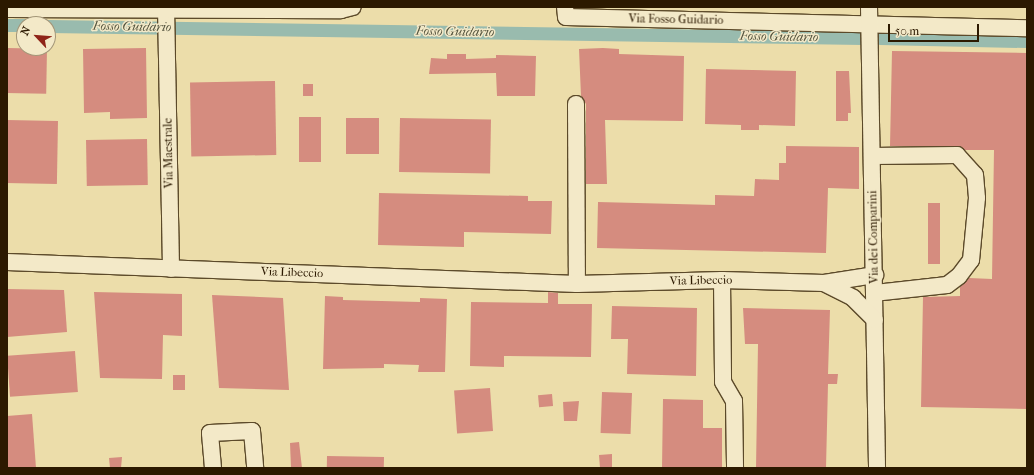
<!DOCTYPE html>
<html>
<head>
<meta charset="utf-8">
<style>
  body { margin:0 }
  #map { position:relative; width:1034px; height:475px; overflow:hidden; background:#ecddaa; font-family:"IM FELL French Canon",serif }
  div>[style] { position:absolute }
  .canal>* { height:13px; margin:-6.5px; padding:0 6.5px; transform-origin:6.5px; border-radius:6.5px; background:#99bbae }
  .building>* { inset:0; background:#d58c7f; transform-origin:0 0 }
  .roads { filter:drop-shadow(1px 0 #5c4a2a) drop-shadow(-1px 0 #5c4a2a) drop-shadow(0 1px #5c4a2a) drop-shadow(0 -1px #5c4a2a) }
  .minor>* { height:16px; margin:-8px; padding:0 8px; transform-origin:8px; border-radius:8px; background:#f3e9c8 }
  span { translate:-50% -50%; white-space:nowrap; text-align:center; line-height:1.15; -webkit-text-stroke:3px #f3e9c8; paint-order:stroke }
  .street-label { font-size:12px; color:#2c1900 }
  .water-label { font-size:13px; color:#52523d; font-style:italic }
  .frame { position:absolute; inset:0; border:8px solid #2c1900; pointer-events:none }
  .north { position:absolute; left:16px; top:16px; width:40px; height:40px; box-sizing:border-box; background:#f3e9c8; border:1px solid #a39678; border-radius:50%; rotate:296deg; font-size:11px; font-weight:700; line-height:16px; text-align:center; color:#2c1900 }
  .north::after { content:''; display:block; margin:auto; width:14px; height:18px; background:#8f2418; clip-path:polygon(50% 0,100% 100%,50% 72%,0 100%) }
  .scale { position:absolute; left:888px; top:24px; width:91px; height:18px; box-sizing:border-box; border:2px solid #2c1900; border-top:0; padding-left:5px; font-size:12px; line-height:14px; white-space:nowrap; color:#2c1900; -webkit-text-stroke:3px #f3e9c8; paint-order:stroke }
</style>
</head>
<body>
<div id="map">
  <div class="canal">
    <i style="left:7px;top:25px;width:17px"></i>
    <i style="left:48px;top:26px;width:815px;rotate:0.84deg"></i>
    <i style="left:880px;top:38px;width:147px;rotate:1.2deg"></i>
  </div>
  <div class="building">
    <i style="left:7px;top:48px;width:40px;height:45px;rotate:1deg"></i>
    <i style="clip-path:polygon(146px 48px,147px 118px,110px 119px,110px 112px,84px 113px,83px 49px)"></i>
    <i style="clip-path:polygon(603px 48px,619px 49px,619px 54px,684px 56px,683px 121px,605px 120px,607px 184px,586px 184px,586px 104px,581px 96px,579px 49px)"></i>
    <i style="clip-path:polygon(892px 51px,1027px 53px,1027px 409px,921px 407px,923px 297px,960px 296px,960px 287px,969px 278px,992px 279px,994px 150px,965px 150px,957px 146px,890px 146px)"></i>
    <i style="clip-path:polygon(447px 54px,466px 54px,466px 59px,496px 58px,496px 55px,536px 56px,535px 96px,497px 96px,496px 73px,429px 74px,431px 58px,447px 59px)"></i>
    <i style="clip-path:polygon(706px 69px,796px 71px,795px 126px,759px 125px,759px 130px,741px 130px,741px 125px,705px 124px)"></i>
    <i style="clip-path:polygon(836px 71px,849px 71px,851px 113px,848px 113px,848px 121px,836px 121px)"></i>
    <i style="left:275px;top:81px;width:74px;height:85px;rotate:89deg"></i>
    <i style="left:303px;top:84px;width:10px;height:12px"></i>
    <i style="left:299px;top:117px;width:22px;height:45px"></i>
    <i style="left:346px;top:118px;width:33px;height:36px"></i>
    <i style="left:400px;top:118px;width:91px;height:54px;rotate:1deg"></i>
    <i style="left:7px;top:120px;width:51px;height:63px;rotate:1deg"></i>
    <i style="left:147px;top:139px;width:46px;height:61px;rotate:89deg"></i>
    <i style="clip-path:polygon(786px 146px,859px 147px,859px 189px,828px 188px,826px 253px,597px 248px,598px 202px,715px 205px,715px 195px,754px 196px,755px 179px,779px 180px,779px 163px,786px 163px)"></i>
    <i style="clip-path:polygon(379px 193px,528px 196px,528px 201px,552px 201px,551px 234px,464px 232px,464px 247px,378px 245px)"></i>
    <i style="left:928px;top:203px;width:12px;height:61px"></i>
    <i style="clip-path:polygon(7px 289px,64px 290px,67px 332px,7px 337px)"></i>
    <i style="clip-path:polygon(94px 292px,182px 294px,182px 336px,163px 335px,162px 379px,100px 378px)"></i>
    <i style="clip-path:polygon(548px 292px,558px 293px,558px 304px,592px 304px,591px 357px,504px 356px,504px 367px,470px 366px,471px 302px,548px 303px)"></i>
    <i style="clip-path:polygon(212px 295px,283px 298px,289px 390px,219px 388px)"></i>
    <i style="clip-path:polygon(325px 296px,343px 297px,343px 300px,420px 302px,420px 298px,447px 299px,445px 372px,418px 372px,419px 365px,384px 364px,384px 368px,323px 369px)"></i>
    <i style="clip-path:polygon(612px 306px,697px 308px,696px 376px,627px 374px,628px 339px,611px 339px)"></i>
    <i style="clip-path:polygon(743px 308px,830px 310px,828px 374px,838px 374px,837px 384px,828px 384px,826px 468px,756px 468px,758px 344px,745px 344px)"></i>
    <i style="left:75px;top:351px;width:41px;height:68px;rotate:86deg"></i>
    <i style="left:173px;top:375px;width:12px;height:15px"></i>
    <i style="left:490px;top:388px;width:43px;height:36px;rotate:86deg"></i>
    <i style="left:602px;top:392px;width:30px;height:41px;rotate:2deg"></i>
    <i style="left:552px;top:394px;width:12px;height:14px;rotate:85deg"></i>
    <i style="clip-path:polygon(663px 399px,703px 400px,703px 428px,722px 428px,722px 468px,662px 468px)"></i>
    <i style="clip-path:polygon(579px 401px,577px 421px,564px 421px,563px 402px)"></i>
    <i style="clip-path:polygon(32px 414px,36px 468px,7px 468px,7px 416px)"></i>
    <i style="clip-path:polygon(299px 442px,302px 468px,291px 468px,290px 443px)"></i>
    <i style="clip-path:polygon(612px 454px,612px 468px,600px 468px,599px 455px)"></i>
    <i style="left:327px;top:456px;width:57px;height:12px;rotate:1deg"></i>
    <i style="clip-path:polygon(122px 457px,121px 468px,110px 468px,109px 458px)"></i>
  </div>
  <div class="roads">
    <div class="minor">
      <i style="left:166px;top:7px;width:262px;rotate:88.9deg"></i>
      <i style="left:565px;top:7px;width:10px;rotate:84deg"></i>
      <i style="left:566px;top:17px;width:461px;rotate:1.4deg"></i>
      <i style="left:869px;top:7px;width:461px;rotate:89deg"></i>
      <i style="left:7px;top:9px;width:334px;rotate:0.2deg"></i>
      <i style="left:341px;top:10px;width:12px;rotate:-14deg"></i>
      <i style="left:576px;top:104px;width:180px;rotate:89.7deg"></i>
      <i style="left:873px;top:156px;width:84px;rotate:-0.7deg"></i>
      <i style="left:957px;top:155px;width:27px;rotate:48deg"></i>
      <i style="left:975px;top:175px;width:23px;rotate:85deg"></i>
      <i style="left:977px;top:198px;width:62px;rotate:95.5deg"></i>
      <i style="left:971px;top:260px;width:20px;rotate:127deg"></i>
      <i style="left:959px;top:276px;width:15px;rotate:143deg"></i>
      <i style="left:947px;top:285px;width:72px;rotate:173.7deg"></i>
      <i style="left:7px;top:262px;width:570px;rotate:2.21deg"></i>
      <i style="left:577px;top:284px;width:145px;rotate:-1.6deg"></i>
      <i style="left:722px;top:280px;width:102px;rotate:1.7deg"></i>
      <i style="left:824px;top:283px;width:52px;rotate:-8.9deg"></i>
      <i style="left:722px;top:280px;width:102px;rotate:89.4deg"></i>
      <i style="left:723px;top:382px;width:22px;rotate:60deg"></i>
      <i style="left:734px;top:401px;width:67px;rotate:89.1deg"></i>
      <i style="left:824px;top:283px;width:33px;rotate:27deg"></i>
      <i style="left:853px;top:298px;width:31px;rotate:45deg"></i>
      <i style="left:213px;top:468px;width:35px;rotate:-95deg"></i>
      <i style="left:210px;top:433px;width:42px;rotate:-2.7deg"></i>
      <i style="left:252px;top:431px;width:37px;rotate:85deg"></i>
    </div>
  </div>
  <div class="street-label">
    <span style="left:676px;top:20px;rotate:1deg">Via Fosso Guidario</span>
    <span style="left:169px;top:153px;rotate:-91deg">Via Maestrale</span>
    <span style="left:874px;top:237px;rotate:-91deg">Via dei Comparini</span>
    <span style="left:292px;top:273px;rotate:2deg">Via Libeccio</span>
    <span style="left:701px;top:281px;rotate:-1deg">Via Libeccio</span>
  </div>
  <div class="water-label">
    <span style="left:132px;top:27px;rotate:1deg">Fosso Guidario</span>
    <span style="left:455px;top:32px;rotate:1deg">Fosso Guidario</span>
    <span style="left:779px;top:37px;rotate:1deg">Fosso Guidario</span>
  </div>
  <div class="frame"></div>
  <div class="north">N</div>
  <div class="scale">50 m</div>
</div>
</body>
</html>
